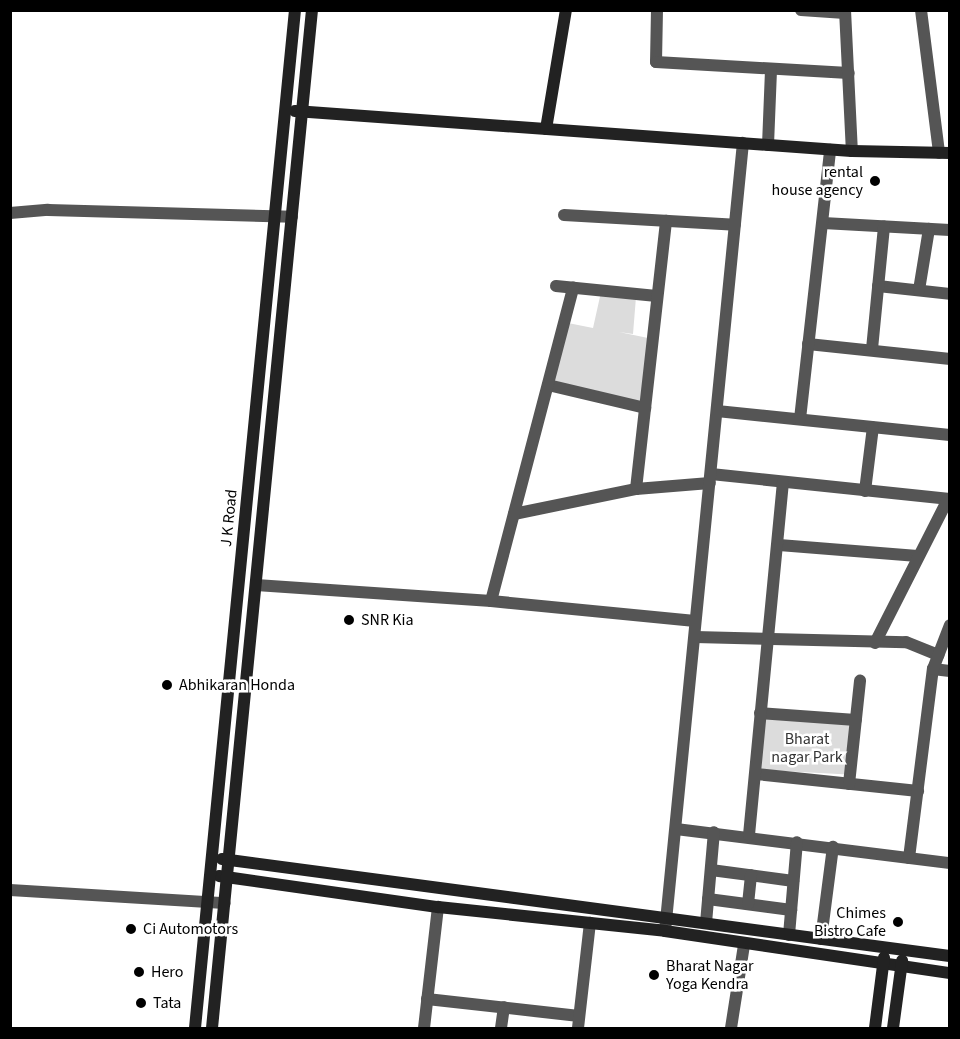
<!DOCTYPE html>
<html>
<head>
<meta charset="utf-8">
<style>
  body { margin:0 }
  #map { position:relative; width:960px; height:1039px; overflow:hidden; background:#fff; font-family:"Source Sans 3",sans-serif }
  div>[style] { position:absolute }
  .green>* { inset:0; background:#dcdcdc; transform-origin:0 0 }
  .street>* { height:12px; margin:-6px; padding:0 6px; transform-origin:6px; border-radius:6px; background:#555 }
  .secondary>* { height:12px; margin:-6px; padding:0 6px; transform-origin:6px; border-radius:6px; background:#222 }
  .dots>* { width:16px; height:16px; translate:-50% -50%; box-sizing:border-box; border:3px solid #fff; border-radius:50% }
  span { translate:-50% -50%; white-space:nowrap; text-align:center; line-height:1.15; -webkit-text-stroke:5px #fff; paint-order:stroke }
  .poi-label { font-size:16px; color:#000 }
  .right { translate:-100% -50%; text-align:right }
  .left { translate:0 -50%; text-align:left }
  .street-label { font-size:16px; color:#000 }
  .park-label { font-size:16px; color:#333 }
  .frame { position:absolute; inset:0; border:12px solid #000; pointer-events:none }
</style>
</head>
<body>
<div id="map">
  <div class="green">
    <i style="clip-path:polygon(601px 292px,636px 297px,633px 334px,619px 332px,648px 338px,642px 404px,551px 383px,568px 323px,593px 328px)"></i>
    <i style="left:764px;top:718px;width:87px;height:52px;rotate:3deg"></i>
  </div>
  <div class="street">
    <i style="left:657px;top:10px;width:52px;rotate:91.1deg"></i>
    <i style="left:656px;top:62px;width:193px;rotate:3.3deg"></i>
    <i style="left:801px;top:10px;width:44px;rotate:3.9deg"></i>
    <i style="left:845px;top:10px;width:141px;rotate:87.2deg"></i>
    <i style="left:921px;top:10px;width:144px;rotate:82.8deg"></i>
    <i style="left:768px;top:145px;width:75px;rotate:-87.7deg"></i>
    <i style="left:10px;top:213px;width:38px;rotate:-5deg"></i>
    <i style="left:48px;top:210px;width:244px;rotate:1.6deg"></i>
    <i style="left:564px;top:215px;width:171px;rotate:3.3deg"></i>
    <i style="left:823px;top:223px;width:127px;rotate:3.2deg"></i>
    <i style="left:556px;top:286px;width:101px;rotate:5.7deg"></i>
    <i style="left:878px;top:286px;width:72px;rotate:6.3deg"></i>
    <i style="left:919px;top:290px;width:62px;rotate:-80.7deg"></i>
    <i style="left:808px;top:344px;width:143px;rotate:6deg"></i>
    <i style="left:872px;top:349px;width:123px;rotate:-84.4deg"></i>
    <i style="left:548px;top:385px;width:100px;rotate:13.3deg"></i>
    <i style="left:717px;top:411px;width:234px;rotate:5.9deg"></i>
    <i style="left:800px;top:419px;width:271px;rotate:-83.6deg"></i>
    <i style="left:711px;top:474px;width:240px;rotate:6deg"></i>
    <i style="left:636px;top:489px;width:270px;rotate:-83.6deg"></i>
    <i style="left:865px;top:491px;width:64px;rotate:-82.9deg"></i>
    <i style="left:514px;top:514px;width:125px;rotate:-11.6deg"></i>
    <i style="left:636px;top:489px;width:74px;rotate:-4.6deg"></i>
    <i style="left:779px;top:545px;width:139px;rotate:4.5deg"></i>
    <i style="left:256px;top:585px;width:236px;rotate:3.9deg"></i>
    <i style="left:491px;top:601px;width:205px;rotate:5.6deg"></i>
    <i style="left:491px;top:601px;width:324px;rotate:-75.3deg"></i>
    <i style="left:695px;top:637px;width:211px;rotate:1.4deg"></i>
    <i style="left:906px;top:642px;width:35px;rotate:22deg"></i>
    <i style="left:875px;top:643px;width:161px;rotate:-63.1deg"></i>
    <i style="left:933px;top:669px;width:17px;rotate:7deg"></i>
    <i style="left:760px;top:713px;width:96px;rotate:4.2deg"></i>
    <i style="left:756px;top:774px;width:163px;rotate:6deg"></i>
    <i style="left:849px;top:784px;width:104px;rotate:-83.9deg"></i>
    <i style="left:676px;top:829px;width:276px;rotate:7.1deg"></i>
    <i style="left:749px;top:835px;width:354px;rotate:-84.5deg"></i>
    <i style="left:909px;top:858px;width:191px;rotate:-82.8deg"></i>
    <i style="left:933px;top:669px;width:47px;rotate:-68.9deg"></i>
    <i style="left:711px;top:870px;width:83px;rotate:7.6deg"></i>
    <i style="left:10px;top:890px;width:215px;rotate:3.5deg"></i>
    <i style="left:708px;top:899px;width:84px;rotate:7.5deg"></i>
    <i style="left:748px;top:904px;width:29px;rotate:-84deg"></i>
    <i style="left:706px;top:923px;width:91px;rotate:-85deg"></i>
    <i style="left:665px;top:931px;width:792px;rotate:-84.35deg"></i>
    <i style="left:789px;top:935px;width:93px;rotate:-85.1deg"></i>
    <i style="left:821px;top:939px;width:93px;rotate:-82.6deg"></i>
    <i style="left:427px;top:999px;width:153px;rotate:6.4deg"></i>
    <i style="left:424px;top:1028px;width:122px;rotate:-83.4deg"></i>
    <i style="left:501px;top:1028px;width:21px;rotate:-82deg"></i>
    <i style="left:578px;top:1028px;width:106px;rotate:-83.5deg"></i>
    <i style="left:731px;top:1028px;width:84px;rotate:-81.1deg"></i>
  </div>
  <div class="secondary">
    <i style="left:295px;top:111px;width:558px;rotate:4.11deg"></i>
    <i style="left:852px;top:151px;width:98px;rotate:1.2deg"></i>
    <i style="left:546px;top:129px;width:121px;rotate:-80.5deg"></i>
    <i style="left:222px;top:859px;width:734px;rotate:7.59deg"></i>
    <i style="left:219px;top:876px;width:221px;rotate:8.1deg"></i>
    <i style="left:438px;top:907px;width:228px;rotate:6deg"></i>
    <i style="left:665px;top:931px;width:288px;rotate:8.4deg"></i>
    <i style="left:195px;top:1028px;width:1023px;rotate:-84.39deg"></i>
    <i style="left:212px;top:1028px;width:1023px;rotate:-84.39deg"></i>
    <i style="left:875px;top:1028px;width:71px;rotate:-82.7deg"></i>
    <i style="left:893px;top:1028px;width:68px;rotate:-82.3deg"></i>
  </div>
  <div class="dots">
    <i style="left:875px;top:181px;background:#000"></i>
    <i style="left:349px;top:620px;background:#000"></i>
    <i style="left:167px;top:685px;background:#000"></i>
    <i style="left:898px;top:922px;background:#000"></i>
    <i style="left:131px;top:929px;background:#000"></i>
    <i style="left:139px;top:972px;background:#000"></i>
    <i style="left:654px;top:975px;background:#000"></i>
    <i style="left:141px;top:1003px;background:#000"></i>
  </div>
  <div class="poi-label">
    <span class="right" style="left:863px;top:181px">rental<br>house agency</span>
    <span class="left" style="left:361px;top:620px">SNR Kia</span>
    <span class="left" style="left:179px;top:685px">Abhikaran Honda</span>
    <span class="right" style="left:886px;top:922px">Chimes<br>Bistro Cafe</span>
    <span class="left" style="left:143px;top:929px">Ci Automotors</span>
    <span class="left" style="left:666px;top:975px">Bharat Nagar<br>Yoga Kendra</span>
    <span class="left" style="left:151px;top:972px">Hero</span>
    <span class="left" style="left:153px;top:1003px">Tata</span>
  </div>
  <div class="street-label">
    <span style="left:229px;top:518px;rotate:-84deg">J K Road</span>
  </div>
  <div class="park-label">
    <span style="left:807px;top:748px">Bharat<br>nagar Park</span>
  </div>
  <div class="frame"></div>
</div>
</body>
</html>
